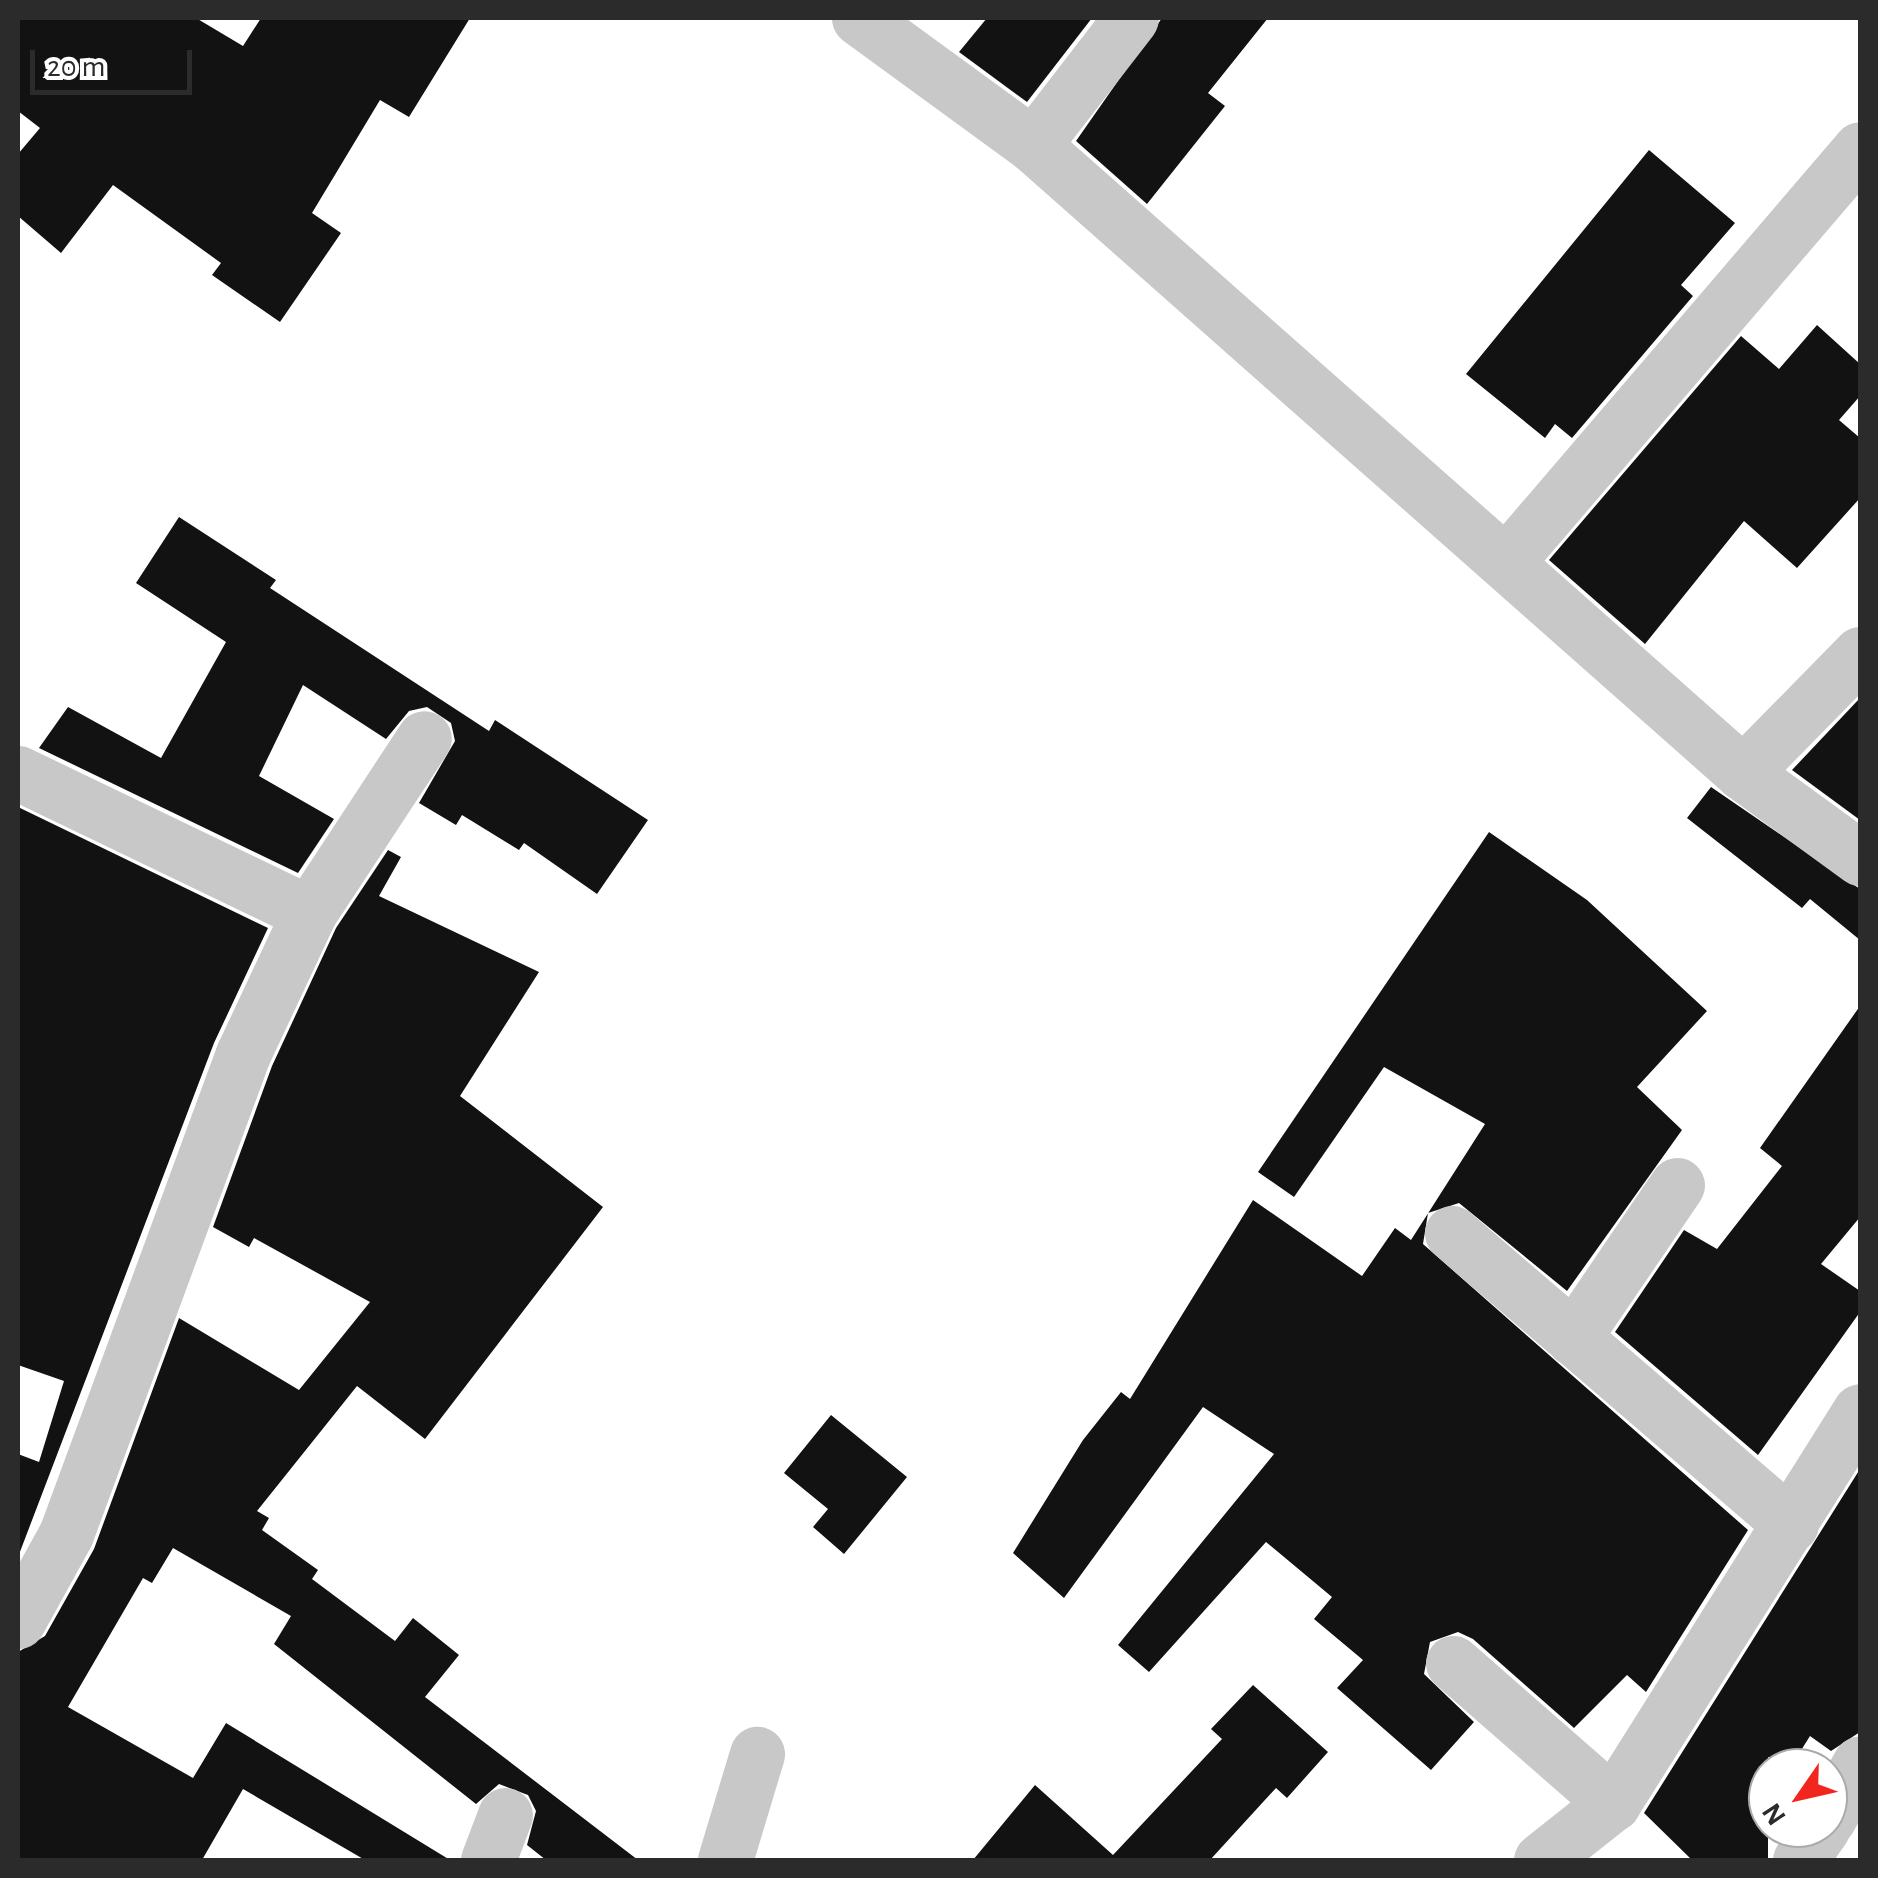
<!DOCTYPE html>
<html>
<head>
<meta charset="utf-8">
<style>
  body { margin:0 }
  #map { position:relative; width:1878px; height:1878px; overflow:hidden; background:#fff; font-family:"Alegreya Sans",sans-serif }
  div>[style] { position:absolute }
  .building>* { inset:0; background:#121212 }
  .street>* { height:55px; margin:-27.5px; padding:0 27.5px; transform-origin:27.5px; border-radius:27.5px; background:#c8c8c8 }
  span { translate:-50% -50%; white-space:nowrap; text-align:center; line-height:1.15; -webkit-text-stroke:10px #fff; paint-order:stroke }
  .frame { position:absolute; inset:0; border:20px solid #2b2b2b; pointer-events:none }
  .north { position:absolute; left:1748px; top:1748px; width:100px; height:100px; box-sizing:border-box; background:#fff; border:2px solid #aaa; border-radius:50%; rotate:236deg; font-size:28px; font-weight:700; line-height:40px; text-align:center; color:#2b2b2b }
  .north::after { content:''; display:block; margin:auto; width:35px; height:45px; background:#f1271f; clip-path:polygon(50% 0,100% 100%,50% 72%,0 100%) }
  .scale { position:absolute; left:30px; top:50px; width:162px; height:45px; box-sizing:border-box; border:5px solid #2b2b2b; border-top:0; padding-left:12px; font-size:30px; line-height:35px; white-space:nowrap; color:#2b2b2b; -webkit-text-stroke:8px #fff; paint-order:stroke }
</style>
</head>
<body>
<div id="map">
  <div class="building">
    <i style="clip-path:polygon(18px 18px,196px 18px,243px 46px,261px 18px,470px 18px,409px 117px,380px 100px,312px 213px,341px 233px,280px 322px,212px 275px,221px 263px,113px 185px,61px 253px,18px 216px,18px 154px,40px 128px,18px 111px)"></i>
    <i style="clip-path:polygon(987px 18px,1092px 18px,1027px 102px,959px 52px)"></i>
    <i style="clip-path:polygon(1162px 18px,1268px 18px,1208px 93px,1225px 106px,1147px 204px,1076px 141px)"></i>
    <i style="clip-path:polygon(1649px 150px,1735px 223px,1681px 285px,1693px 296px,1572px 438px,1555px 424px,1545px 438px,1466px 374px)"></i>
    <i style="clip-path:polygon(1817px 325px,1860px 364px,1860px 396px,1839px 420px,1860px 438px,1860px 498px,1797px 568px,1744px 521px,1645px 644px,1549px 560px,1741px 336px,1779px 369px)"></i>
    <i style="clip-path:polygon(179px 517px,276px 580px,270px 588px,489px 731px,495px 720px,648px 820px,597px 894px,524px 843px,519px 850px,462px 815px,456px 825px,419px 803px,455px 741px,451px 723px,427px 707px,409px 711px,386px 739px,303px 685px,259px 776px,334px 819px,298px 873px,39px 748px,68px 707px,161px 758px,226px 642px,136px 583px)"></i>
    <i style="clip-path:polygon(1860px 698px,1860px 820px,1792px 770px)"></i>
    <i style="clip-path:polygon(1711px 787px,1860px 889px,1860px 940px,1810px 899px,1802px 908px,1687px 818px)"></i>
    <i style="clip-path:polygon(18px 807px,268px 928px,214px 1043px,18px 1557px,18px 1454px,39px 1462px,64px 1381px,18px 1365px)"></i>
    <i style="clip-path:polygon(1489px 832px,1587px 900px,1707px 1011px,1637px 1087px,1682px 1130px,1567px 1291px,1459px 1203px,1428px 1213px,1423px 1244px,1748px 1530px,1646px 1692px,1627px 1675px,1574px 1728px,1473px 1639px,1458px 1632px,1430px 1642px,1424px 1674px,1474px 1722px,1431px 1770px,1337px 1688px,1363px 1660px,1314px 1619px,1332px 1597px,1266px 1542px,1149px 1672px,1118px 1645px,1274px 1454px,1203px 1407px,1064px 1598px,1013px 1553px,1083px 1440px,1121px 1392px,1130px 1399px,1253px 1200px,1362px 1276px,1395px 1228px,1411px 1240px,1485px 1124px,1384px 1067px,1294px 1197px,1258px 1172px)"></i>
    <i style="clip-path:polygon(388px 850px,401px 857px,379px 896px,539px 972px,460px 1096px,603px 1207px,425px 1439px,357px 1386px,257px 1511px,269px 1518px,262px 1530px,318px 1570px,312px 1579px,395px 1641px,413px 1618px,459px 1655px,425px 1697px,638px 1860px,546px 1860px,527px 1845px,536px 1811px,528px 1795px,499px 1784px,476px 1804px,274px 1644px,291px 1616px,173px 1548px,152px 1583px,143px 1578px,68px 1707px,193px 1778px,226px 1723px,450px 1860px,365px 1860px,243px 1789px,202px 1860px,18px 1860px,18px 1652px,45px 1636px,94px 1549px,179px 1318px,299px 1390px,370px 1302px,254px 1238px,249px 1247px,213px 1227px,272px 1066px,336px 928px)"></i>
    <i style="clip-path:polygon(1860px 1006px,1860px 1217px,1821px 1264px,1860px 1291px,1860px 1312px,1758px 1455px,1615px 1332px,1684px 1230px,1717px 1249px,1782px 1166px,1760px 1148px)"></i>
    <i style="clip-path:polygon(831px 1415px,907px 1477px,844px 1554px,813px 1527px,828px 1509px,784px 1473px)"></i>
    <i style="clip-path:polygon(1860px 1469px,1860px 1732px,1831px 1751px,1810px 1736px,1790px 1768px,1768px 1757px,1768px 1860px,1692px 1860px,1644px 1813px)"></i>
    <i style="clip-path:polygon(1253px 1685px,1328px 1752px,1287px 1798px,1276px 1788px,1210px 1860px,973px 1860px,1035px 1785px,1113px 1855px,1222px 1739px,1211px 1729px)"></i>
  </div>
  <div class="street">
    <i style="left:859px;top:18px;width:215px;rotate:36.1deg"></i>
    <i style="left:1033px;top:145px;width:948px;rotate:41.49deg"></i>
    <i style="left:1743px;top:773px;width:145px;rotate:36deg"></i>
    <i style="left:1033px;top:145px;width:160px;rotate:-52.3deg"></i>
    <i style="left:1508px;top:560px;width:541px;rotate:-49.42deg"></i>
    <i style="left:18px;top:773px;width:323px;rotate:25.7deg"></i>
    <i style="left:1743px;top:773px;width:167px;rotate:-45.5deg"></i>
    <i style="left:1452px;top:1233px;width:447px;rotate:40.7deg"></i>
    <i style="left:1573px;top:1338px;width:185px;rotate:-55.8deg"></i>
    <i style="left:18px;top:1621px;width:99px;rotate:-61.1deg"></i>
    <i style="left:66px;top:1534px;width:512px;rotate:-69.76deg"></i>
    <i style="left:243px;top:1054px;width:156px;rotate:-64.9deg"></i>
    <i style="left:309px;top:913px;width:209px;rotate:-56.7deg"></i>
    <i style="left:1453px;top:1663px;width:213px;rotate:41.2deg"></i>
    <i style="left:1828px;top:1819px;width:64px;rotate:-60.3deg"></i>
    <i style="left:488px;top:1860px;width:48px;rotate:-69.3deg"></i>
    <i style="left:725px;top:1860px;width:111px;rotate:-73.2deg"></i>
    <i style="left:1541px;top:1860px;width:92px;rotate:-38.4deg"></i>
    <i style="left:1613px;top:1803px;width:463px;rotate:-57.8deg"></i>
    <i style="left:1800px;top:1860px;width:39px;rotate:-55deg"></i>
  </div>
  <div class="frame"></div>
  <div class="north">N</div>
  <div class="scale">20 m</div>
</div>
</body>
</html>
